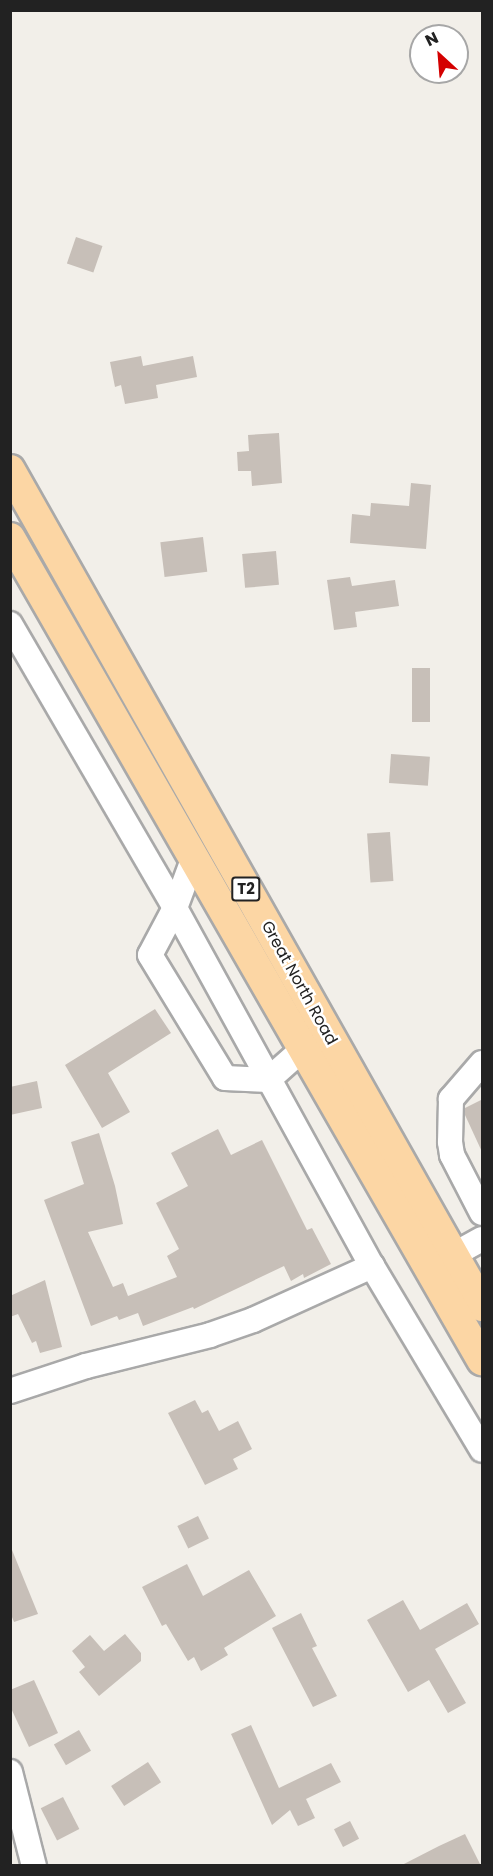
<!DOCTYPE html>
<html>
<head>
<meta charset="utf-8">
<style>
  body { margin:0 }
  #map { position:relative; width:493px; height:1876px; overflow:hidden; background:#f2efe9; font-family:Poppins,sans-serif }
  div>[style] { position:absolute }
  .building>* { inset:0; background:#c7bfb8; transform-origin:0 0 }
  .roads { filter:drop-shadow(2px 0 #a9a9a9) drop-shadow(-2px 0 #a9a9a9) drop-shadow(0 2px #a9a9a9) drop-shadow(0 -2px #a9a9a9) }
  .minor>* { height:24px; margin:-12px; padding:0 12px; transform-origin:12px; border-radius:12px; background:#fff }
  .major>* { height:30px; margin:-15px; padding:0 15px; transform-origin:15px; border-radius:15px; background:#fcd6a4 }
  span { translate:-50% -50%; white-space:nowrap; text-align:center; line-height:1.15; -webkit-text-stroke:5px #fff; paint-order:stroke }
  .shield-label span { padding:2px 4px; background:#fff; border:2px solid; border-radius:4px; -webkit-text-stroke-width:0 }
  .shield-label { font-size:15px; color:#222; font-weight:700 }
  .street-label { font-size:16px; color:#222 }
  .frame { position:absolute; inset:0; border:12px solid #222; pointer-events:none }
  .north { position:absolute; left:409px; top:24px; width:60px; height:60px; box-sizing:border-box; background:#fff; border:2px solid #a7a7a7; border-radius:50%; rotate:334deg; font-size:16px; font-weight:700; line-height:24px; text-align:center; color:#222 }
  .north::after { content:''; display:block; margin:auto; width:21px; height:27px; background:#d40000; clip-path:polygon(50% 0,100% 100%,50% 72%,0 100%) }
</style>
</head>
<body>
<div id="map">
  <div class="building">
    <i style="left:76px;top:237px;width:28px;height:28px;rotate:19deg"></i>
    <i style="clip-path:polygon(141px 356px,143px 366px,193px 356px,197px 377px,156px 385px,158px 398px,125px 404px,121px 385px,115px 387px,110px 362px)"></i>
    <i style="clip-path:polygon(279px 433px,282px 483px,252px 486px,251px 471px,238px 471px,237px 452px,249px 451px,248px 435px)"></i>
    <i style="clip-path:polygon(411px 483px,431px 485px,426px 549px,350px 543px,352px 514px,370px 516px,371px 503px,409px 506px)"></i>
    <i style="left:203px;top:537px;width:35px;height:43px;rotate:83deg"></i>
    <i style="left:276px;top:551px;width:34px;height:34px;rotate:85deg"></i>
    <i style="clip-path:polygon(350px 577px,352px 586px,395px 580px,399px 606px,355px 612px,357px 627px,334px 630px,327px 580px)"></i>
    <i style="left:412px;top:668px;width:18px;height:54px"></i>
    <i style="left:391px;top:754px;width:39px;height:29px;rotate:4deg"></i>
    <i style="left:390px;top:832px;width:49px;height:23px;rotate:86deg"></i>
    <i style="clip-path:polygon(155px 1009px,171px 1033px,108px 1073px,130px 1112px,102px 1128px,65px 1065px)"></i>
    <i style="clip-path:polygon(37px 1081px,42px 1108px,10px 1115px,10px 1087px)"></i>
    <i style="clip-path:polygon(483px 1099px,483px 1154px,465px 1115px,465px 1108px)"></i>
    <i style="clip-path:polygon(218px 1129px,231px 1155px,262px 1140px,307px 1230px,312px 1228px,331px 1264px,304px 1278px,303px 1274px,291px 1281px,284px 1266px,194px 1309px,193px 1307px,143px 1326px,138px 1313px,119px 1320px,117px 1316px,91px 1326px,44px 1200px,84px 1184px,71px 1142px,99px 1133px,115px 1186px,123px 1224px,88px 1232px,113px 1287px,123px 1283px,128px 1296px,177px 1277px,167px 1256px,179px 1249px,156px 1203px,188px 1186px,171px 1153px)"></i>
    <i style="clip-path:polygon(45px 1280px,62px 1347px,40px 1353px,36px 1341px,32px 1343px,18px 1314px,10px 1317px,10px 1296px)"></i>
    <i style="clip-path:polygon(195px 1400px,202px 1413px,208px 1410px,219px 1431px,238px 1421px,252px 1449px,233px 1459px,238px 1469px,205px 1485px,168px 1413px)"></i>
    <i style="left:198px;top:1516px;width:25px;height:23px;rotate:64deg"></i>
    <i style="clip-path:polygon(10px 1545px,38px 1614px,14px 1622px,10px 1612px)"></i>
    <i style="clip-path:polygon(187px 1564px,203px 1596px,249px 1570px,276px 1616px,224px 1648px,228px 1655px,201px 1671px,194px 1657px,188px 1661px,166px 1624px,162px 1626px,142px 1587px)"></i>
    <i style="clip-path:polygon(403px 1600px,420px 1630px,467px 1603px,479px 1624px,435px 1649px,466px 1703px,448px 1713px,429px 1680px,408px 1692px,367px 1620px)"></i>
    <i style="clip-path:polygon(301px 1613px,317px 1646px,312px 1648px,337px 1696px,313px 1707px,272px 1628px)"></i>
    <i style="clip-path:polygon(125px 1634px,141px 1653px,141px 1661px,99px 1696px,79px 1672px,85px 1667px,72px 1651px,90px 1635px,104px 1651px)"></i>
    <i style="clip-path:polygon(34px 1680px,58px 1733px,29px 1747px,10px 1706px,10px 1690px)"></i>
    <i style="clip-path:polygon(251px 1725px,279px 1788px,331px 1763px,341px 1782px,306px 1799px,315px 1818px,298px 1826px,290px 1810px,272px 1825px,231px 1734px)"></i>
    <i style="left:79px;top:1730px;width:24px;height:29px;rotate:60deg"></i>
    <i style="left:148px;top:1762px;width:24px;height:44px;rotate:57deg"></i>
    <i style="left:63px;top:1797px;width:36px;height:25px;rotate:63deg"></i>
    <i style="left:350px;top:1821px;width:20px;height:18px;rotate:63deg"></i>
    <i style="clip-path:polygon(465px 1834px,481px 1866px,400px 1866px,439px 1846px)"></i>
  </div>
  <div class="roads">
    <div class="minor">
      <i style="left:10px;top:624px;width:328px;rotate:59.8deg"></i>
      <i style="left:175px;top:908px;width:409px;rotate:61.2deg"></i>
      <i style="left:372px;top:1266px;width:214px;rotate:59.1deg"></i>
      <i style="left:194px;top:857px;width:54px;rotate:110.4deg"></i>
      <i style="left:175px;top:908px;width:53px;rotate:118deg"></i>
      <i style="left:150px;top:955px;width:144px;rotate:58.6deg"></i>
      <i style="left:225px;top:1078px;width:43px;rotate:2.7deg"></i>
      <i style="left:268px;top:1080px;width:48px;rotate:-41.6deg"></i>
      <i style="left:482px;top:1063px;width:48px;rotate:130.7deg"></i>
      <i style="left:451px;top:1099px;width:43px;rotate:91.3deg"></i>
      <i style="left:450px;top:1142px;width:13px;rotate:81deg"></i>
      <i style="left:452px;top:1155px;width:65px;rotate:62.7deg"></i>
      <i style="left:453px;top:1255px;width:33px;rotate:-29deg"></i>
      <i style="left:10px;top:1391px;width:80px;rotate:-18.2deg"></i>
      <i style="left:86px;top:1366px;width:128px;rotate:-14deg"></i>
      <i style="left:210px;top:1335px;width:46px;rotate:-19.2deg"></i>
      <i style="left:253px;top:1320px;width:131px;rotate:-24.4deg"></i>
      <i style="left:10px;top:1772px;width:97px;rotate:75.7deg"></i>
    </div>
    <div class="major">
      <i style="left:10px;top:470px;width:960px;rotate:60.55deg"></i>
      <i style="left:10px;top:538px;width:948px;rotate:60.14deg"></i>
    </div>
  </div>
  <div class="shield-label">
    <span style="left:246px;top:889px">T2</span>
  </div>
  <div class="street-label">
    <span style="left:299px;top:983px;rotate:61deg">Great North Road</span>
  </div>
  <div class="frame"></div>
  <div class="north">N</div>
</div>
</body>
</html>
